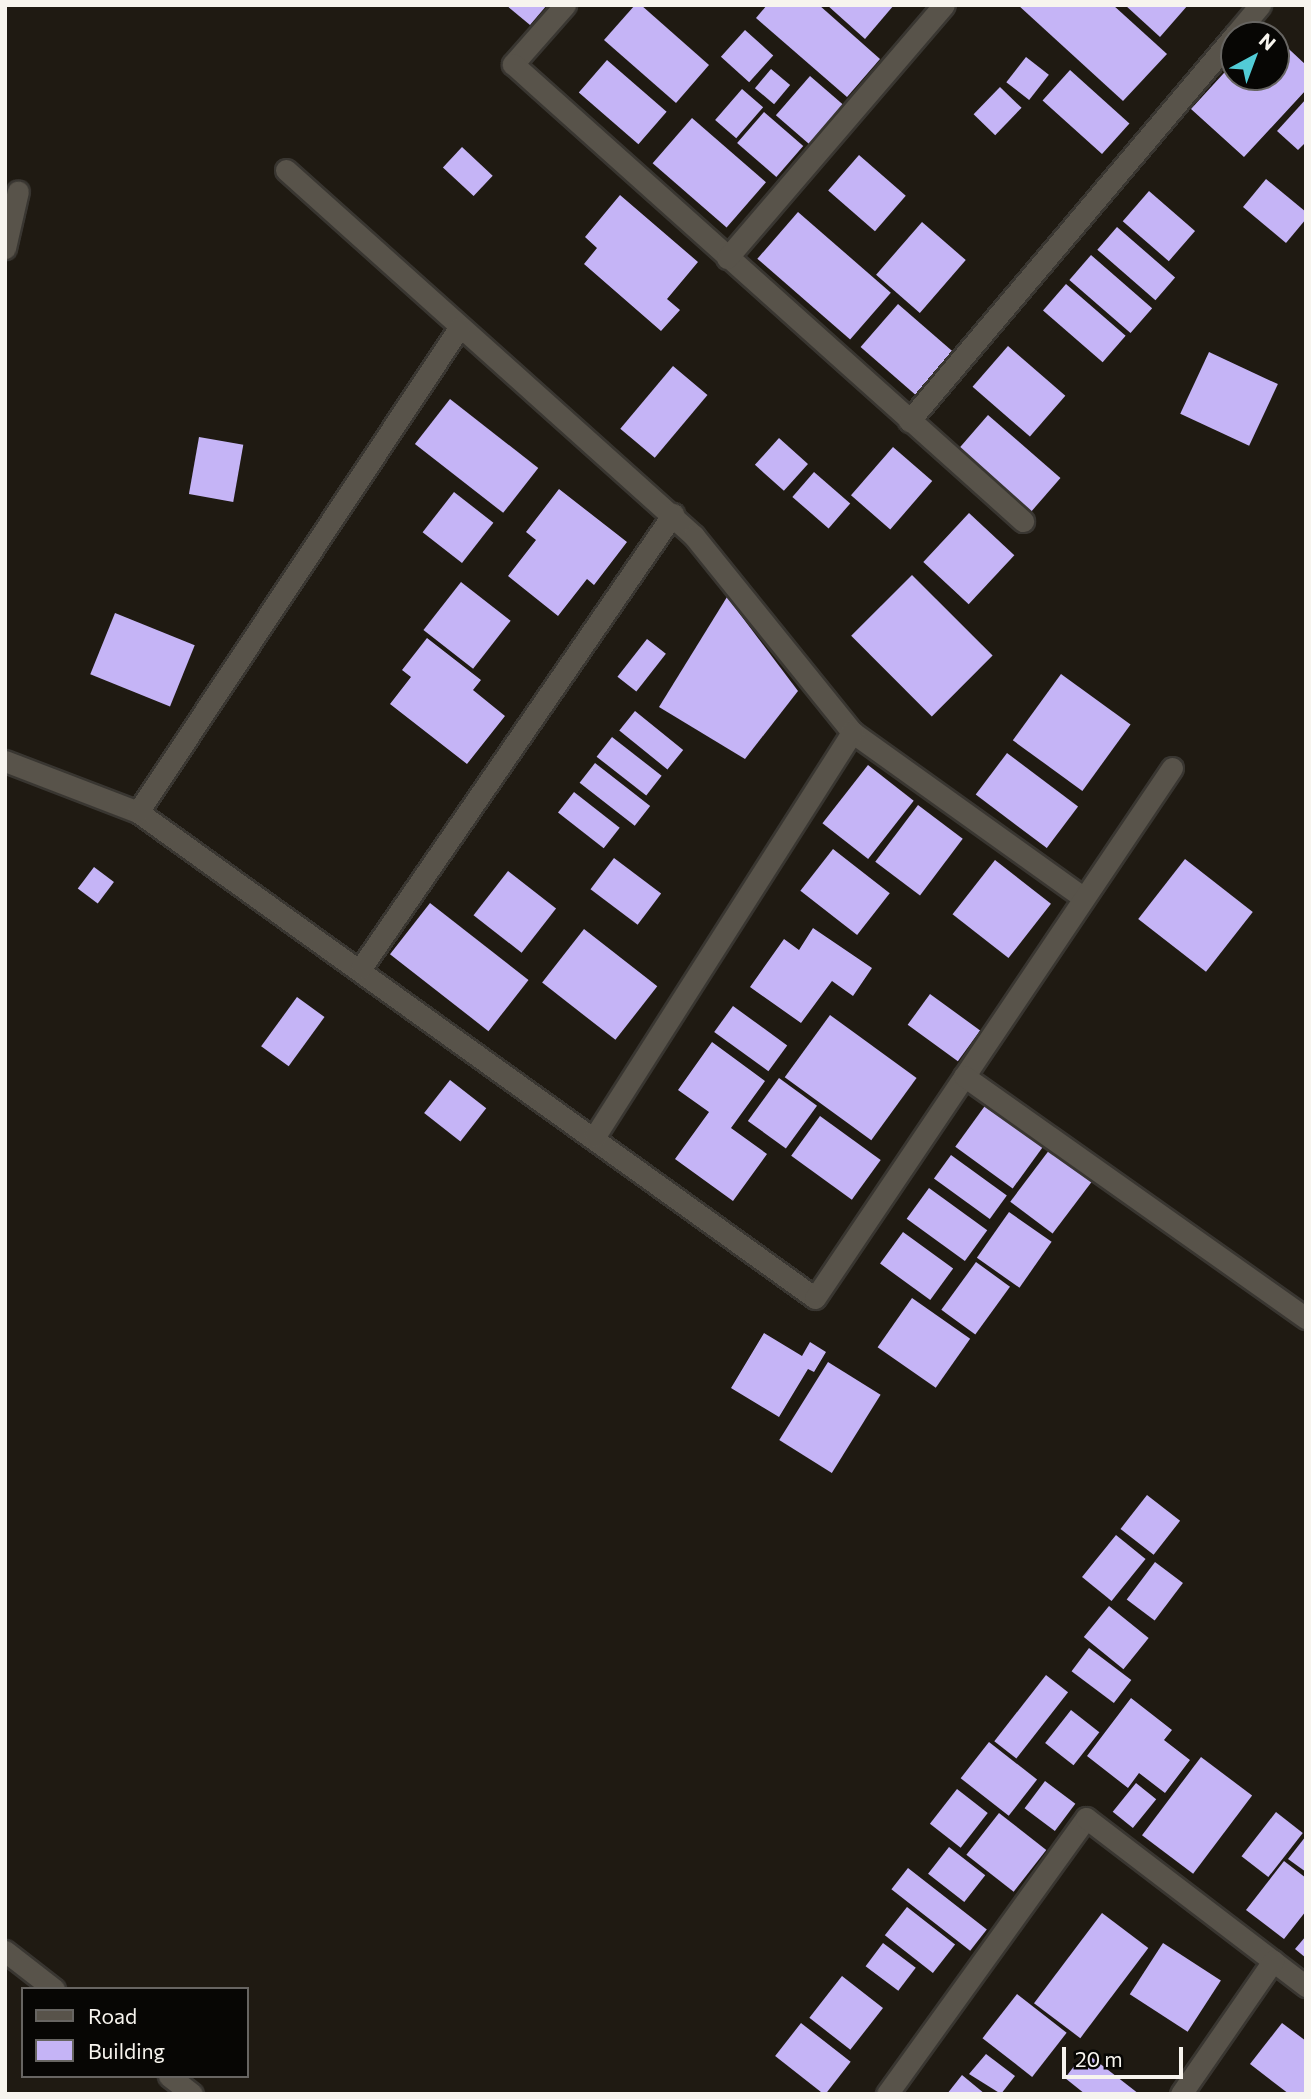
<!DOCTYPE html>
<html>
<head>
<meta charset="utf-8">
<style>
  body { margin:0 }
  #map { position:relative; width:1311px; height:2099px; overflow:hidden; background:#1f1a12; font-family:Commissioner,sans-serif }
  div>[style] { position:absolute }
  .building>* { inset:0; background:#c5b4f6; transform-origin:0 0 }
  .roads { filter:drop-shadow(2px 0 #393631) drop-shadow(-2px 0 #393631) drop-shadow(0 2px #393631) drop-shadow(0 -2px #393631) }
  .minor>* { height:21px; margin:-10.5px; padding:0 10.5px; transform-origin:10.5px; border-radius:10.5px; background:#58534a }
  span { translate:-50% -50%; white-space:nowrap; text-align:center; line-height:1.15; -webkit-text-stroke:7px #070604; paint-order:stroke }
  .frame { position:absolute; inset:0; border:7px solid #f7f4ee; pointer-events:none }
  .legend { position:absolute; left:21px; top:1987px; width:228px; height:91px; box-sizing:border-box; background:#070604; border:2px solid #676562; margin:0; padding:9px 12px; list-style:none; font-size:21px; color:#f7f4ee }
  .legend li { display:flex; align-items:center; gap:14px; height:35px }
  .legend b { width:35px; border:2px solid #676562 }
  .north { position:absolute; left:1220px; top:21px; width:70px; height:70px; box-sizing:border-box; background:#070604; border:2px solid #676562; border-radius:50%; rotate:41deg; font-size:19px; font-weight:700; line-height:28px; text-align:center; color:#f7f4ee }
  .north::after { content:''; display:block; margin:auto; width:24px; height:32px; background:#52ccd6; clip-path:polygon(50% 0,100% 100%,50% 72%,0 100%) }
  .scale { position:absolute; left:1062px; top:2047px; width:121px; height:32px; box-sizing:border-box; border:4px solid #f7f4ee; border-top:0; padding-left:9px; font-size:21px; line-height:24px; white-space:nowrap; color:#f7f4ee; -webkit-text-stroke:5px #070604; paint-order:stroke }
</style>
</head>
<body>
<div id="map">
  <div class="building">
    <i style="clip-path:polygon(506px 5px,547px 5px,530px 25px)"></i>
    <i style="clip-path:polygon(635px 5px,641px 5px,709px 65px,676px 103px,604px 40px)"></i>
    <i style="clip-path:polygon(767px 5px,819px 5px,880px 59px,847px 97px,756px 18px)"></i>
    <i style="clip-path:polygon(827px 5px,894px 5px,865px 39px)"></i>
    <i style="clip-path:polygon(1018px 5px,1113px 5px,1167px 54px,1123px 101px)"></i>
    <i style="clip-path:polygon(1125px 5px,1188px 5px,1160px 37px)"></i>
    <i style="clip-path:polygon(1266px 28px,1274px 35px,1259px 35px)"></i>
    <i style="left:745px;top:30px;width:38px;height:36px;rotate:42deg"></i>
    <i style="clip-path:polygon(1276px 37px,1306px 65px,1306px 90px,1244px 157px,1191px 109px,1234px 62px,1234px 77px,1276px 77px)"></i>
    <i style="left:1026px;top:57px;width:29px;height:32px;rotate:38deg"></i>
    <i style="left:607px;top:60px;width:79px;height:43px;rotate:41deg"></i>
    <i style="left:771px;top:69px;width:25px;height:25px;rotate:40deg"></i>
    <i style="left:1070px;top:70px;width:80px;height:41px;rotate:42deg"></i>
    <i style="left:810px;top:76px;width:44px;height:52px;rotate:41deg"></i>
    <i style="left:1000px;top:87px;width:30px;height:38px;rotate:44deg"></i>
    <i style="left:742px;top:89px;width:28px;height:41px;rotate:41deg"></i>
    <i style="clip-path:polygon(1306px 99px,1306px 142px,1298px 150px,1277px 131px)"></i>
    <i style="left:764px;top:112px;width:52px;height:41px;rotate:41deg"></i>
    <i style="left:692px;top:118px;width:98px;height:60px;rotate:41deg"></i>
    <i style="left:462px;top:147px;width:42px;height:28px;rotate:43deg"></i>
    <i style="left:859px;top:155px;width:62px;height:47px;rotate:41deg"></i>
    <i style="clip-path:polygon(1266px 179px,1306px 212px,1306px 219px,1286px 243px,1243px 207px)"></i>
    <i style="left:1149px;top:191px;width:61px;height:40px;rotate:41deg"></i>
    <i style="clip-path:polygon(620px 195px,698px 262px,667px 299px,680px 310px,661px 331px,584px 264px,597px 248px,585px 237px)"></i>
    <i style="left:798px;top:212px;width:123px;height:62px;rotate:41deg"></i>
    <i style="left:922px;top:222px;width:58px;height:70px;rotate:41deg"></i>
    <i style="left:1117px;top:227px;width:77px;height:30px;rotate:41deg"></i>
    <i style="left:1091px;top:255px;width:81px;height:33px;rotate:41deg"></i>
    <i style="left:1066px;top:284px;width:79px;height:35px;rotate:41deg"></i>
    <i style="left:898px;top:304px;width:76px;height:57px;rotate:41deg"></i>
    <i style="left:1008px;top:346px;width:76px;height:54px;rotate:41deg"></i>
    <i style="left:1209px;top:352px;width:76px;height:68px;rotate:25deg"></i>
    <i style="left:673px;top:366px;width:45px;height:82px;rotate:40deg"></i>
    <i style="left:450px;top:399px;width:112px;height:57px;rotate:38deg"></i>
    <i style="left:988px;top:415px;width:96px;height:48px;rotate:41deg"></i>
    <i style="left:199px;top:437px;width:45px;height:58px;rotate:10deg"></i>
    <i style="left:779px;top:438px;width:39px;height:36px;rotate:42deg"></i>
    <i style="left:893px;top:447px;width:52px;height:64px;rotate:41deg"></i>
    <i style="left:814px;top:472px;width:48px;height:33px;rotate:41deg"></i>
    <i style="clip-path:polygon(559px 489px,627px 542px,594px 585px,587px 579px,558px 616px,508px 576px,536px 540px,526px 532px)"></i>
    <i style="left:454px;top:492px;width:50px;height:51px;rotate:38deg"></i>
    <i style="left:969px;top:513px;width:62px;height:67px;rotate:43deg"></i>
    <i style="left:912px;top:575px;width:114px;height:86px;rotate:45deg"></i>
    <i style="left:461px;top:582px;width:63px;height:61px;rotate:38deg"></i>
    <i style="clip-path:polygon(727px 597px,798px 691px,745px 759px,659px 707px)"></i>
    <i style="left:115px;top:613px;width:86px;height:66px;rotate:22deg"></i>
    <i style="clip-path:polygon(427px 638px,481px 680px,473px 690px,505px 716px,467px 764px,390px 704px,411px 677px,402px 670px)"></i>
    <i style="left:647px;top:639px;width:24px;height:48px;rotate:38deg"></i>
    <i style="left:1061px;top:674px;width:86px;height:82px;rotate:36deg"></i>
    <i style="left:635px;top:711px;width:62px;height:25px;rotate:39deg"></i>
    <i style="left:612px;top:737px;width:63px;height:25px;rotate:38deg"></i>
    <i style="left:1007px;top:753px;width:89px;height:52px;rotate:37deg"></i>
    <i style="left:595px;top:763px;width:70px;height:25px;rotate:38deg"></i>
    <i style="left:868px;top:765px;width:58px;height:74px;rotate:38deg"></i>
    <i style="left:574px;top:792px;width:58px;height:26px;rotate:38deg"></i>
    <i style="left:918px;top:805px;width:56px;height:71px;rotate:37deg"></i>
    <i style="left:833px;top:849px;width:72px;height:53px;rotate:38deg"></i>
    <i style="left:614px;top:858px;width:59px;height:39px;rotate:37deg"></i>
    <i style="left:1185px;top:859px;width:86px;height:76px;rotate:38deg"></i>
    <i style="left:995px;top:860px;width:71px;height:69px;rotate:38deg"></i>
    <i style="left:94px;top:867px;width:25px;height:27px;rotate:37deg"></i>
    <i style="left:508px;top:871px;width:61px;height:56px;rotate:38deg"></i>
    <i style="left:430px;top:903px;width:125px;height:65px;rotate:38deg"></i>
    <i style="clip-path:polygon(813px 928px,872px 968px,853px 996px,832px 981px,801px 1023px,750px 987px,784px 939px,799px 950px)"></i>
    <i style="left:584px;top:929px;width:93px;height:68px;rotate:38deg"></i>
    <i style="left:930px;top:994px;width:62px;height:38px;rotate:36deg"></i>
    <i style="left:297px;top:997px;width:34px;height:61px;rotate:36deg"></i>
    <i style="left:733px;top:1006px;width:67px;height:32px;rotate:36deg"></i>
    <i style="left:830px;top:1015px;width:107px;height:77px;rotate:36deg"></i>
    <i style="clip-path:polygon(712px 1042px,765px 1081px,731px 1128px,767px 1154px,733px 1201px,675px 1159px,709px 1112px,678px 1090px)"></i>
    <i style="left:779px;top:1078px;width:47px;height:53px;rotate:36deg"></i>
    <i style="left:450px;top:1080px;width:46px;height:42px;rotate:38deg"></i>
    <i style="left:987px;top:1103px;width:71px;height:54px;rotate:36deg"></i>
    <i style="left:820px;top:1116px;width:75px;height:49px;rotate:36deg"></i>
    <i style="left:1050px;top:1149px;width:53px;height:66px;rotate:37deg"></i>
    <i style="left:951px;top:1155px;width:69px;height:29px;rotate:36deg"></i>
    <i style="left:929px;top:1188px;width:72px;height:38px;rotate:36deg"></i>
    <i style="left:1009px;top:1212px;width:52px;height:56px;rotate:35deg"></i>
    <i style="left:903px;top:1232px;width:62px;height:39px;rotate:36deg"></i>
    <i style="left:976px;top:1262px;width:42px;height:59px;rotate:36deg"></i>
    <i style="left:912px;top:1298px;width:71px;height:60px;rotate:35deg"></i>
    <i style="clip-path:polygon(764px 1333px,802px 1356px,810px 1342px,826px 1352px,814px 1372px,808px 1369px,779px 1417px,731px 1388px)"></i>
    <i style="left:828px;top:1362px;width:62px;height:92px;rotate:32deg"></i>
    <i style="left:1147px;top:1495px;width:42px;height:43px;rotate:38deg"></i>
    <i style="left:1116px;top:1535px;width:38px;height:54px;rotate:39deg"></i>
    <i style="left:1155px;top:1562px;width:35px;height:47px;rotate:37deg"></i>
    <i style="left:1109px;top:1606px;width:51px;height:40px;rotate:39deg"></i>
    <i style="left:1089px;top:1648px;width:53px;height:29px;rotate:37deg"></i>
    <i style="left:1046px;top:1675px;width:28px;height:84px;rotate:38deg"></i>
    <i style="clip-path:polygon(1131px 1698px,1172px 1730px,1164px 1740px,1190px 1760px,1165px 1793px,1139px 1773px,1128px 1788px,1087px 1756px)"></i>
    <i style="left:1071px;top:1710px;width:36px;height:42px;rotate:38deg"></i>
    <i style="left:989px;top:1742px;width:61px;height:46px;rotate:38deg"></i>
    <i style="left:1201px;top:1757px;width:64px;height:98px;rotate:37deg"></i>
    <i style="left:1045px;top:1781px;width:38px;height:34px;rotate:37deg"></i>
    <i style="left:1136px;top:1783px;width:26px;height:37px;rotate:39deg"></i>
    <i style="left:957px;top:1789px;width:39px;height:44px;rotate:38deg"></i>
    <i style="left:1276px;top:1812px;width:34px;height:56px;rotate:38deg"></i>
    <i style="left:999px;top:1813px;width:60px;height:53px;rotate:38deg"></i>
    <i style="clip-path:polygon(1306px 1836px,1306px 1872px,1288px 1859px)"></i>
    <i style="left:949px;top:1847px;width:46px;height:34px;rotate:38deg"></i>
    <i style="clip-path:polygon(1284px 1861px,1306px 1878px,1306px 1911px,1284px 1939px,1246px 1910px)"></i>
    <i style="left:908px;top:1868px;width:100px;height:27px;rotate:38deg"></i>
    <i style="left:907px;top:1907px;width:61px;height:36px;rotate:38deg"></i>
    <i style="left:1102px;top:1913px;width:58px;height:113px;rotate:37deg"></i>
    <i style="clip-path:polygon(1306px 1936px,1306px 1958px,1295px 1949px)"></i>
    <i style="left:883px;top:1943px;width:41px;height:29px;rotate:37deg"></i>
    <i style="left:1163px;top:1943px;width:69px;height:61px;rotate:33deg"></i>
    <i style="left:842px;top:1976px;width:52px;height:53px;rotate:38deg"></i>
    <i style="left:1017px;top:1994px;width:63px;height:56px;rotate:38deg"></i>
    <i style="left:801px;top:2023px;width:63px;height:42px;rotate:38deg"></i>
    <i style="clip-path:polygon(1282px 2023px,1306px 2041px,1306px 2094px,1289px 2094px,1250px 2064px)"></i>
    <i style="clip-path:polygon(1085px 2052px,1139px 2094px,1085px 2094px,1065px 2078px)"></i>
    <i style="clip-path:polygon(986px 2054px,1015px 2076px,1001px 2094px,969px 2074px)"></i>
    <i style="clip-path:polygon(962px 2075px,985px 2094px,947px 2094px)"></i>
  </div>
  <div class="roads">
    <div class="minor">
      <i style="left:565px;top:5px;width:79px;rotate:131.4deg"></i>
      <i style="left:513px;top:64px;width:685px;rotate:41.86deg"></i>
      <i style="left:1235px;top:35px;width:39px;rotate:-50deg"></i>
      <i style="left:286px;top:170px;width:548px;rotate:41.89deg"></i>
      <i style="left:694px;top:536px;width:252px;rotate:51.1deg"></i>
      <i style="left:852px;top:732px;width:285px;rotate:35.6deg"></i>
      <i style="left:5px;top:248px;width:58px;rotate:-77.2deg"></i>
      <i style="left:727px;top:258px;width:333px;rotate:-49.4deg"></i>
      <i style="left:909px;top:421px;width:504px;rotate:-49.83deg"></i>
      <i style="left:5px;top:761px;width:142px;rotate:21deg"></i>
      <i style="left:138px;top:812px;width:833px;rotate:35.67deg"></i>
      <i style="left:815px;top:1298px;width:639px;rotate:-56.04deg"></i>
      <i style="left:138px;top:812px;width:581px;rotate:-56.45deg"></i>
      <i style="left:361px;top:968px;width:551px;rotate:-55.5deg"></i>
      <i style="left:964px;top:1076px;width:419px;rotate:35.3deg"></i>
      <i style="left:595px;top:1136px;width:479px;rotate:-57.5deg"></i>
      <i style="left:5px;top:1951px;width:62px;rotate:37.8deg"></i>
      <i style="left:169px;top:2076px;width:29px;rotate:38deg"></i>
      <i style="left:887px;top:2094px;width:340px;rotate:-54.2deg"></i>
      <i style="left:1086px;top:1818px;width:277px;rotate:37.4deg"></i>
      <i style="left:1181px;top:2094px;width:162px;rotate:-55.3deg"></i>
    </div>
  </div>
  <div class="frame"></div>
  <ul class="legend">
  <li><b style="height:9px;background:#58534a"></b>Road</li>
  <li><b style="height:19px;background:#c5b4f6"></b>Building</li>
  </ul>
  <div class="north">N</div>
  <div class="scale">20 m</div>
</div>
</body>
</html>
